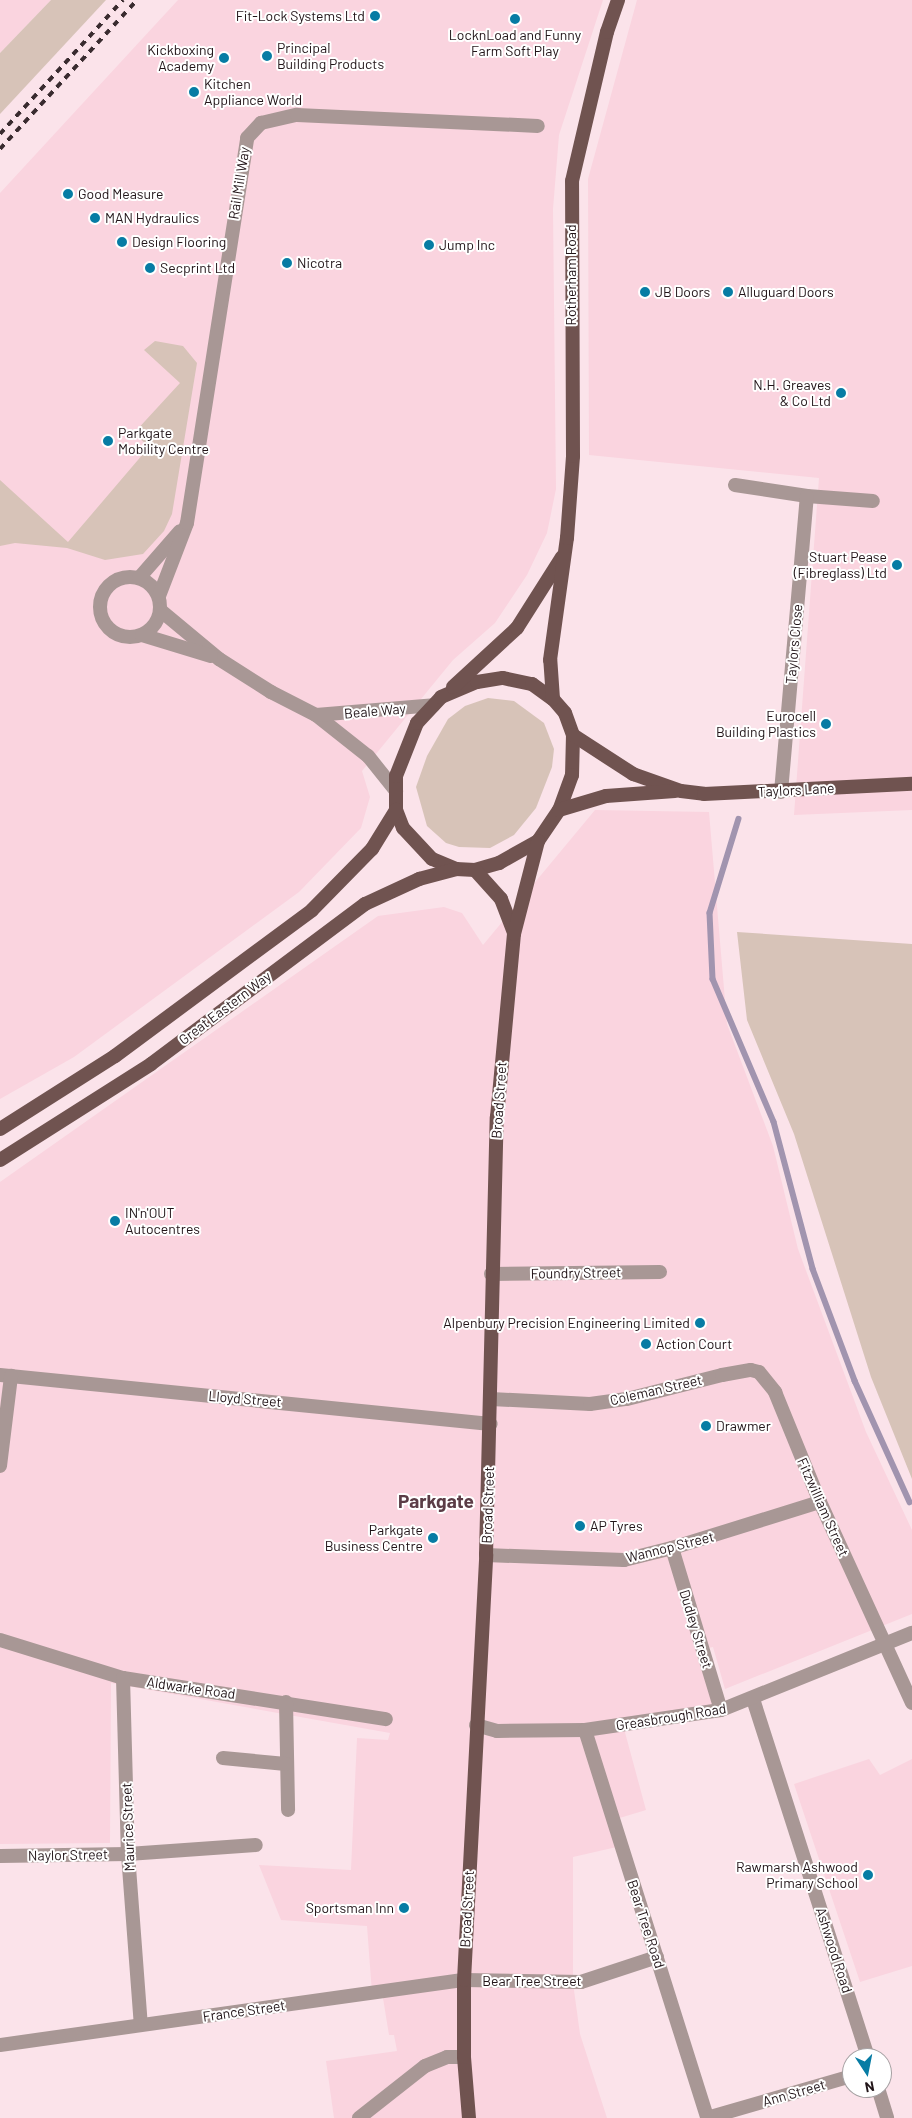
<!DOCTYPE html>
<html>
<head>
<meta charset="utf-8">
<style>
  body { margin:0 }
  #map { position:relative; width:912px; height:2118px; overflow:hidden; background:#fbe3ea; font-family:Barlow,sans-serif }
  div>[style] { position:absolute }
  .built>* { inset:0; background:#fad4df }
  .green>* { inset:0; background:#d7c3b8 }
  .stream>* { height:5.5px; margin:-2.75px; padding:0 2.75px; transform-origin:2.75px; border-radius:2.75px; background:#a194af }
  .minor>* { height:14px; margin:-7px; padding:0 7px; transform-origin:7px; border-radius:7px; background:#a89795 }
  .minor>.ring { margin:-7px; padding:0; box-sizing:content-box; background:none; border:14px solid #a89795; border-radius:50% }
  .primary>* { height:14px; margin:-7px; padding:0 7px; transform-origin:7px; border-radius:7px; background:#705350 }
  .rail>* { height:4px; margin-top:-2px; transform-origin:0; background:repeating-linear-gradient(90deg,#392b2f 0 6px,transparent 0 12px) }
  .dots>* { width:14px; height:14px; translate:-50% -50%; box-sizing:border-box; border:2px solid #fff; border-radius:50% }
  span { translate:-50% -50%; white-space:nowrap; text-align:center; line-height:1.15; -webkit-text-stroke:4px #fff; paint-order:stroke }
  .poi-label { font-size:14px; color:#211418 }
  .right { translate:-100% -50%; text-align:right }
  .left { translate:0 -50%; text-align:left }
  .street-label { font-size:14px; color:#211418 }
  .district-label { font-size:19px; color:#5b3c46; font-weight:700 }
  .north { position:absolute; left:842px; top:2048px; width:50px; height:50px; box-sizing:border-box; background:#fff; border:1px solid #a6a1a3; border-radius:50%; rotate:169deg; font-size:14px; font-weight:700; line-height:20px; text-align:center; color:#211418 }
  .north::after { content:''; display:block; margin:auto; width:18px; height:22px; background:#077ca4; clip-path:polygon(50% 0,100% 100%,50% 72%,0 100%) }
</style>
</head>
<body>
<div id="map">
  <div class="built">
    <i style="clip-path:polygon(0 0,51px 0,0 53px)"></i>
    <i style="clip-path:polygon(178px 0,603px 0,559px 135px,553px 209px,556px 489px,547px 533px,527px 575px,495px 623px,453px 660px,362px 771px,370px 797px,361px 828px,299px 892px,74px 1057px,0 1099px,0 193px)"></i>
    <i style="clip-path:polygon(637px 0,912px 0,912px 810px,794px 815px,819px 478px,589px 455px,588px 179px)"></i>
    <i style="clip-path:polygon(595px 810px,709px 812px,727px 1024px,773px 1146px,798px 1249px,866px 1432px,912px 1530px,912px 1614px,725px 1689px,713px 1647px,702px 1649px,721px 1710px,623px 1725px,646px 1810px,613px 1820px,621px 1846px,573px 1857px,573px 1983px,580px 2034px,607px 2118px,334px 2118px,326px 2061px,397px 2051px,394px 2035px,389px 2035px,382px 1992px,372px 1993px,367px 1926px,281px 1920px,259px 1865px,351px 1870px,357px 1738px,388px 1740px,390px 1733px,111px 1683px,110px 1843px,0 1844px,0 1182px,378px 916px,444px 907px,462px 913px,483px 945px)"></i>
    <i style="clip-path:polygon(869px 1759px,880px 1775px,912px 1759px,912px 1966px,860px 1982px,794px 1784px)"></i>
  </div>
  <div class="green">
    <i style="clip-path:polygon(51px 0,106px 0,0 114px,0 53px)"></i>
    <i style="clip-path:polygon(155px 341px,183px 346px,197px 363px,172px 514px,164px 531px,143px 554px,105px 560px,67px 548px,15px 543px,0 546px,0 480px,68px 542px,149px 447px,134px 433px,180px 383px,144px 350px)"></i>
    <i style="clip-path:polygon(488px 698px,514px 701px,544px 723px,554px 749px,552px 767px,536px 808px,514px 835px,490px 848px,459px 847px,446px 843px,427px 826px,416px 787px,427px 756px,448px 719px,465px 706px)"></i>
    <i style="clip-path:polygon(737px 932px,912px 944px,912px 1479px,871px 1377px,794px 1134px,747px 1020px)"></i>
  </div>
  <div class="stream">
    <i style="left:739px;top:819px;width:98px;rotate:107.1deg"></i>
    <i style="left:710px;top:913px;width:66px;rotate:87.4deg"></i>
    <i style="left:713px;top:979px;width:155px;rotate:66.9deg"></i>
    <i style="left:774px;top:1122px;width:152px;rotate:75.1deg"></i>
    <i style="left:813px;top:1269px;width:120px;rotate:69.4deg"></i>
    <i style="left:855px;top:1381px;width:133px;rotate:65.6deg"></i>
  </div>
  <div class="minor">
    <i style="left:735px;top:485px;width:73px;rotate:8.7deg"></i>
    <i style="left:807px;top:496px;width:66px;rotate:4.3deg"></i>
    <i class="ring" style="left:100px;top:577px;width:46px;height:46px"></i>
    <i style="left:139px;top:578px;width:62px;rotate:-48.9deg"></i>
    <i style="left:159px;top:596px;width:78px;rotate:-69deg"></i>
    <i style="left:187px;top:523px;width:390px;rotate:-81.1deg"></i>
    <i style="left:247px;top:138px;width:21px;rotate:-47deg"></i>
    <i style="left:261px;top:123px;width:37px;rotate:-13deg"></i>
    <i style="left:297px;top:115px;width:241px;rotate:2.6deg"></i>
    <i style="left:160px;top:610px;width:77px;rotate:39.7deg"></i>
    <i style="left:219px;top:659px;width:62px;rotate:32.4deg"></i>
    <i style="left:271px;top:692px;width:51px;rotate:27.1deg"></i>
    <i style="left:316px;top:715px;width:66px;rotate:38.3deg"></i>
    <i style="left:368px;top:756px;width:45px;rotate:51.3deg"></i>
    <i style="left:142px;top:635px;width:72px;rotate:16.9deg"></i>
    <i style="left:316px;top:715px;width:118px;rotate:-4.8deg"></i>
    <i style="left:781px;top:792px;width:297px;rotate:-85deg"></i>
    <i style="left:491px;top:1274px;width:169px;rotate:-0.7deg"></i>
    <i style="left:0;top:1375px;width:493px;rotate:5.7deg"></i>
    <i style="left:491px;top:1399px;width:99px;rotate:2.9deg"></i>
    <i style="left:590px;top:1404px;width:37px;rotate:-8deg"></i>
    <i style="left:627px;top:1399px;width:98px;rotate:-14.2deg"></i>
    <i style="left:722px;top:1375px;width:29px;rotate:-10deg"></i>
    <i style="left:751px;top:1370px;width:8px;rotate:14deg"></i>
    <i style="left:759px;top:1372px;width:26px;rotate:51deg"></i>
    <i style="left:775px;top:1392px;width:119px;rotate:67.8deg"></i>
    <i style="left:820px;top:1502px;width:221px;rotate:65.4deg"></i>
    <i style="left:0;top:1466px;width:91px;rotate:-83deg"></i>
    <i style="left:672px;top:1548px;width:169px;rotate:73.2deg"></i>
    <i style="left:486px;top:1555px;width:138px;rotate:2.1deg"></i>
    <i style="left:624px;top:1560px;width:49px;rotate:-14deg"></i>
    <i style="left:672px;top:1548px;width:155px;rotate:-17.3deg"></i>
    <i style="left:0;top:1640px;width:129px;rotate:17.2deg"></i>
    <i style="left:123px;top:1678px;width:266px;rotate:8.9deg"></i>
    <i style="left:123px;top:1678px;width:176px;rotate:88.4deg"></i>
    <i style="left:128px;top:1854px;width:171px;rotate:85.7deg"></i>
    <i style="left:753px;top:1699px;width:377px;rotate:72.2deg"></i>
    <i style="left:286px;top:1702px;width:108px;rotate:88.9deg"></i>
    <i style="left:476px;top:1725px;width:22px;rotate:16deg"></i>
    <i style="left:497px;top:1731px;width:88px;rotate:-0.7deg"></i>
    <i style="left:585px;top:1730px;width:137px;rotate:-8.4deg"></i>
    <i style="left:721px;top:1710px;width:206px;rotate:-22deg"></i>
    <i style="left:585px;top:1730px;width:407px;rotate:72.5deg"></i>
    <i style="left:223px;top:1758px;width:63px;rotate:5.4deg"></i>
    <i style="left:0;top:1856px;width:128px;rotate:-0.9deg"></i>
    <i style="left:128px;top:1854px;width:128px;rotate:-4deg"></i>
    <i style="left:0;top:2045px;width:469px;rotate:-8deg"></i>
    <i style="left:464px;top:1980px;width:117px;rotate:1deg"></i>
    <i style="left:581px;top:1982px;width:80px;rotate:-18.2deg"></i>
    <i style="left:878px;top:2088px;width:31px;rotate:73deg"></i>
    <i style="left:359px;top:2118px;width:84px;rotate:-38.2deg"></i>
    <i style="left:425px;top:2066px;width:24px;rotate:-22deg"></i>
    <i style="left:447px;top:2057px;width:17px"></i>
    <i style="left:707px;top:2118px;width:151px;rotate:-16.2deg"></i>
  </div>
  <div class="primary">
    <i style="left:503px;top:678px;width:30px;rotate:12deg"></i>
    <i style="left:532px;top:684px;width:26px;rotate:36deg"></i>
    <i style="left:553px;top:699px;width:18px;rotate:49deg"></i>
    <i style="left:565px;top:713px;width:23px;rotate:70deg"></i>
    <i style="left:573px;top:735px;width:40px;rotate:91.4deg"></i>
    <i style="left:572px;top:775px;width:37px;rotate:110deg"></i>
    <i style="left:559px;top:810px;width:37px;rotate:124deg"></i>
    <i style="left:538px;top:841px;width:45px;rotate:150.6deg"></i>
    <i style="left:499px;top:863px;width:25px;rotate:164deg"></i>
    <i style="left:475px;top:870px;width:19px;rotate:-177deg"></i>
    <i style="left:456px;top:869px;width:26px;rotate:-157deg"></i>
    <i style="left:432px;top:859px;width:42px;rotate:-133.1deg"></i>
    <i style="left:403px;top:828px;width:19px;rotate:-111deg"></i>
    <i style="left:396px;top:810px;width:34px;rotate:-90deg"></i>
    <i style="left:396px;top:776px;width:57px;rotate:-68.4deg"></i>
    <i style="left:417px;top:723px;width:35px;rotate:-47deg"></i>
    <i style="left:441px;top:697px;width:39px;rotate:-23deg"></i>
    <i style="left:477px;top:682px;width:26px;rotate:-9deg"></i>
    <i style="left:453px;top:687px;width:87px;rotate:-42.7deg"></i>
    <i style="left:517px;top:628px;width:84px;rotate:-57.6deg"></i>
    <i style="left:553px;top:699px;width:39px;rotate:-94deg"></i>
    <i style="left:550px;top:660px;width:123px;rotate:-82.1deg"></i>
    <i style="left:567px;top:538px;width:82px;rotate:-85.8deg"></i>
    <i style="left:573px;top:456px;width:275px;rotate:-90.2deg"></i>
    <i style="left:572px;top:181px;width:153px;rotate:-76.8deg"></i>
    <i style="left:607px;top:32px;width:34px;rotate:-71deg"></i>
    <i style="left:573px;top:735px;width:72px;rotate:33deg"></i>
    <i style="left:633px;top:774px;width:51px;rotate:19.5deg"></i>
    <i style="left:681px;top:791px;width:23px;rotate:7deg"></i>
    <i style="left:704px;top:794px;width:208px;rotate:-2.8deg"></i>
    <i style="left:559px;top:810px;width:49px;rotate:-16.6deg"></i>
    <i style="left:606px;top:796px;width:69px;rotate:-4.1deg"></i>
    <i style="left:475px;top:870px;width:39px;rotate:48deg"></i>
    <i style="left:501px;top:899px;width:36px;rotate:69deg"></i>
    <i style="left:0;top:1129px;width:136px;rotate:-32.4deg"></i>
    <i style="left:115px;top:1056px;width:245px;rotate:-36.5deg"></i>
    <i style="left:312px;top:910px;width:86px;rotate:-45.5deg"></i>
    <i style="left:372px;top:849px;width:46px;rotate:-58.4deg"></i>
    <i style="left:0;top:1160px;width:179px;rotate:-32.4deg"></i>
    <i style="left:151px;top:1064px;width:267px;rotate:-36.8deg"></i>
    <i style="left:365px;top:904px;width:60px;rotate:-24.8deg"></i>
    <i style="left:419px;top:879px;width:38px;rotate:-15deg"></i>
    <i style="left:469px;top:2118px;width:61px;rotate:-94.7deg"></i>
    <i style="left:464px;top:2057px;width:77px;rotate:-90deg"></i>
    <i style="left:464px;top:1980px;width:426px;rotate:-87deg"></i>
    <i style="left:486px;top:1555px;width:438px;rotate:-88.6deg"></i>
    <i style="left:497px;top:1117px;width:184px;rotate:-84.7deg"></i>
    <i style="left:514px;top:934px;width:96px;rotate:-75.5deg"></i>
  </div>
  <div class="rail">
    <i style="left:0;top:134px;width:182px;rotate:-47.5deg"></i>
    <i style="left:0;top:149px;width:202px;rotate:-47.4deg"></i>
  </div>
  <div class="dots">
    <i style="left:375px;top:16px;background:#077ca4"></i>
    <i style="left:515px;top:19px;background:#077ca4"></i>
    <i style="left:267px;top:56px;background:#077ca4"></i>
    <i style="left:224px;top:58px;background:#077ca4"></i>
    <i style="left:194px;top:92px;background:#077ca4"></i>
    <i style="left:68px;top:194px;background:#077ca4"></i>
    <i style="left:95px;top:218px;background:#077ca4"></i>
    <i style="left:122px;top:242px;background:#077ca4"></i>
    <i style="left:429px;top:245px;background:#077ca4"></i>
    <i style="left:287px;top:263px;background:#077ca4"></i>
    <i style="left:150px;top:268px;background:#077ca4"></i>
    <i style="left:645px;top:292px;background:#077ca4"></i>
    <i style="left:728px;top:292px;background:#077ca4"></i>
    <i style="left:841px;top:393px;background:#077ca4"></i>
    <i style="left:108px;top:441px;background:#077ca4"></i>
    <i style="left:897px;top:565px;background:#077ca4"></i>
    <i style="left:826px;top:724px;background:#077ca4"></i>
    <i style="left:115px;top:1221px;background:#077ca4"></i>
    <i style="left:700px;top:1323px;background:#077ca4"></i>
    <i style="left:646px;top:1344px;background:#077ca4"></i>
    <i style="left:706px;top:1426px;background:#077ca4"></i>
    <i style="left:580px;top:1526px;background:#077ca4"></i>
    <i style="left:433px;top:1538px;background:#077ca4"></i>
    <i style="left:868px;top:1875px;background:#077ca4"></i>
    <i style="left:404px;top:1908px;background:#077ca4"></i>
  </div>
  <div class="poi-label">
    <span class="right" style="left:365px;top:16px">Fit-Lock Systems Ltd</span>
    <span style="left:515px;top:43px">LocknLoad and Funny<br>Farm Soft Play</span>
    <span class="left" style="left:277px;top:56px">Principal<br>Building Products</span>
    <span class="right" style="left:214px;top:58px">Kickboxing<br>Academy</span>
    <span class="left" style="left:204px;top:92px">Kitchen<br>Appliance World</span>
    <span class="left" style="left:78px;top:194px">Good Measure</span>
    <span class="left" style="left:105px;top:218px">MAN Hydraulics</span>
    <span class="left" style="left:132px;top:242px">Design Flooring</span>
    <span class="left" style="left:439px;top:245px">Jump Inc</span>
    <span class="left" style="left:297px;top:263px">Nicotra</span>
    <span class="left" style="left:160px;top:268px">Secprint Ltd</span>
    <span class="left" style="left:655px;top:292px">JB Doors</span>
    <span class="left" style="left:738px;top:292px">Alluguard Doors</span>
    <span class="right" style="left:831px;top:393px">N.H. Greaves<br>&amp; Co Ltd</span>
    <span class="left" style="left:118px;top:441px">Parkgate<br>Mobility Centre</span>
    <span class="right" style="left:887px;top:565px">Stuart Pease<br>(Fibreglass) Ltd</span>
    <span class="right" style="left:816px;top:724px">Eurocell<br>Building Plastics</span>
    <span class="left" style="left:125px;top:1221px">IN'n'OUT<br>Autocentres</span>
    <span class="right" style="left:690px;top:1323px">Alpenbury Precision Engineering Limited</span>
    <span class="left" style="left:656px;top:1344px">Action Court</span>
    <span class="left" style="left:716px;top:1426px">Drawmer</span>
    <span class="left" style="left:590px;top:1526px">AP Tyres</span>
    <span class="right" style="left:423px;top:1538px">Parkgate<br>Business Centre</span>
    <span class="right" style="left:858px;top:1875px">Rawmarsh Ashwood<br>Primary School</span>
    <span class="right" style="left:394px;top:1908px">Sportsman Inn</span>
  </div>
  <div class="street-label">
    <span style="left:239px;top:183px;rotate:-81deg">Rail Mill Way</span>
    <span style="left:571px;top:275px;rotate:-90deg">Rotherham Road</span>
    <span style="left:794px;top:644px;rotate:-85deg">Taylors Close</span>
    <span style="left:375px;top:711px;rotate:-5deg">Beale Way</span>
    <span style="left:796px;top:790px;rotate:-3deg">Taylors Lane</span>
    <span style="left:225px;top:1008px;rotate:-37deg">Great Eastern Way</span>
    <span style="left:499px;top:1100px;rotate:-86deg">Broad Street</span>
    <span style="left:576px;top:1273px;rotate:-1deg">Foundry Street</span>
    <span style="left:656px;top:1390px;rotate:-13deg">Coleman Street</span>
    <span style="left:245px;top:1399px;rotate:5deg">Lloyd Street</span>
    <span style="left:488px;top:1505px;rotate:-88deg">Broad Street</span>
    <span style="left:823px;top:1507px;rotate:66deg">Fitzwilliam Street</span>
    <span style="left:670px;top:1547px;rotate:-14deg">Wannop Street</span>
    <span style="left:696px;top:1629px;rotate:73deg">Dudley Street</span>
    <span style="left:191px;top:1688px;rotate:8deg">Aldwarke Road</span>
    <span style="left:671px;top:1717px;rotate:-9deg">Greasbrough Road</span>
    <span style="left:128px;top:1827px;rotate:-92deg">Maurice Street</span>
    <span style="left:68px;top:1855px;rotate:-1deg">Naylor Street</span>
    <span style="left:467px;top:1909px;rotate:-87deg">Broad Street</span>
    <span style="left:646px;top:1924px;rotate:72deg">Bear Tree Road</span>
    <span style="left:834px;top:1950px;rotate:72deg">Ashwood Road</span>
    <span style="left:532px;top:1981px">Bear Tree Street</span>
    <span style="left:244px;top:2011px;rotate:-8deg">France Street</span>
    <span style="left:794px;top:2093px;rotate:-16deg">Ann Street</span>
  </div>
  <div class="district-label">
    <span style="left:436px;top:1501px">Parkgate</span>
  </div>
  <div class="north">N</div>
</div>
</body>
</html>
